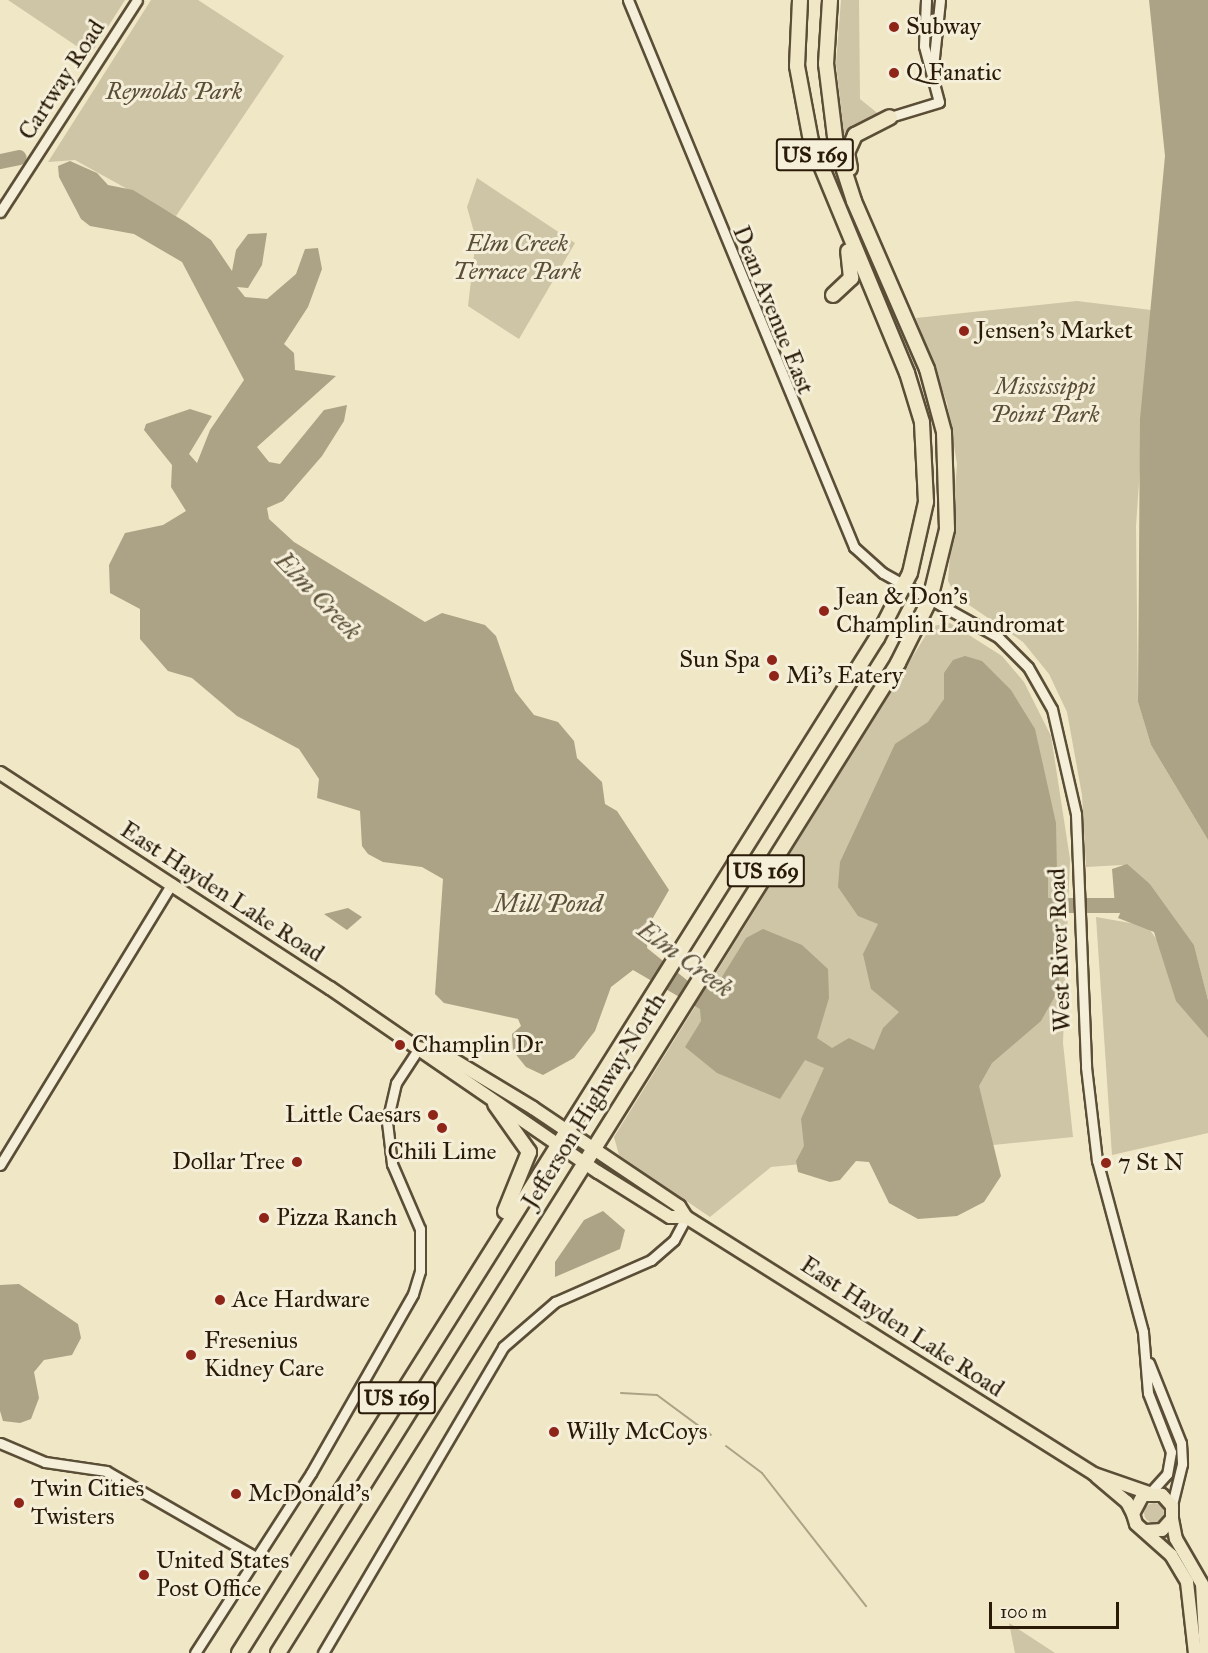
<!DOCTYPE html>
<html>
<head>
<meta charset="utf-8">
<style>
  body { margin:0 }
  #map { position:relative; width:1208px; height:1653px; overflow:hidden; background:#f0e7c6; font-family:"IM FELL Great Primer",serif }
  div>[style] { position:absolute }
  .green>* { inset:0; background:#cec4a6 }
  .round { border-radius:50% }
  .water>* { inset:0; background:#aca285 }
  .stream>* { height:2px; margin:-1px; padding:0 1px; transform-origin:1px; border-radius:1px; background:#aca285 }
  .river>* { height:15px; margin:-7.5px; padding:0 7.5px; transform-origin:7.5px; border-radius:7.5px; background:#aca285 }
  .roads { filter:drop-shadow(2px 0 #5b4e37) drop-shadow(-2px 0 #5b4e37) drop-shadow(0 2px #5b4e37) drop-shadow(0 -2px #5b4e37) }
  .minor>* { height:9px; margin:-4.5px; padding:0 4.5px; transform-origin:4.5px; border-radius:4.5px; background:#f5efda }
  .major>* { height:12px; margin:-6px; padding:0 6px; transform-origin:6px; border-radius:6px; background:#f0e7c6 }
  .highway>* { height:14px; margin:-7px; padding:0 7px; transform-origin:7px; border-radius:7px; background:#f0e7c6 }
  .dots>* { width:16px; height:16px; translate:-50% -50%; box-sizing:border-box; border:3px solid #f5efda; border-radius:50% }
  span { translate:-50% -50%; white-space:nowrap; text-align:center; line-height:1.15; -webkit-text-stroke:6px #f5efda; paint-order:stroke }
  .shield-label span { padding:2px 4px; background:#f5efda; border:2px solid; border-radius:4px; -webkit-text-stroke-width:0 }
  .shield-label { font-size:22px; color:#291b07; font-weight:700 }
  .poi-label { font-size:24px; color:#291b07 }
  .left { translate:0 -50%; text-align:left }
  .right { translate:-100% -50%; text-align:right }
  .street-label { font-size:24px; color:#291b07 }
  .park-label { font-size:24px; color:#5b4e37; font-style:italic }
  .water-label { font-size:26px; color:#5d5139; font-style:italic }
  .scale { position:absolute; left:989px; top:1602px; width:130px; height:27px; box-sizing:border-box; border:3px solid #291b07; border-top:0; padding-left:8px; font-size:18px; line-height:21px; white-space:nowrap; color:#291b07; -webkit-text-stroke:4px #f5efda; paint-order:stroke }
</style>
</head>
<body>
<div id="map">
  <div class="green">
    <i style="clip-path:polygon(8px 0,125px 0,90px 55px)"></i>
    <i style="clip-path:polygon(151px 0,198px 0,284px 56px,176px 216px,75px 160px,48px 162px)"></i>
    <i style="clip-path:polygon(841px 0,859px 0,860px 99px,881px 116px,844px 134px,836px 64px)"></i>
    <i style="clip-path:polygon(477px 178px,575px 243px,519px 339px,468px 306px,476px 239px,467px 207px)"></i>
    <i style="clip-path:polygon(1077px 301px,1151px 310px,1136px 526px,1138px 702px,1151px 745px,1208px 840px,1208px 1000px,1194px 945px,1150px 884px,1122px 865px,1086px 867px,1082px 795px,1067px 712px,1049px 674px,1023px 642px,956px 596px,948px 581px,957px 464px,947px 403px,916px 318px)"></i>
    <i style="clip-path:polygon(950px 623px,1002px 656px,1024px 682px,1051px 736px,1070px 859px,1063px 1043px,1073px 1137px,771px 1167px,710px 1217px,619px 1155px,614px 1137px,926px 635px,933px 626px)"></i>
    <i style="clip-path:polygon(1096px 917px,1147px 926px,1163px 948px,1208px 1038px,1208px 1133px,1112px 1155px)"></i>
    <i class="round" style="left:1144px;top:1503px;width:20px;height:20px"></i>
    <i style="clip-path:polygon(1009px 1623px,1055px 1653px,1015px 1653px)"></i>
  </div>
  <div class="water">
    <i style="clip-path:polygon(1149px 0,1208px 0,1208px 840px,1151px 745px,1138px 702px,1140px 419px,1165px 156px)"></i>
    <i style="clip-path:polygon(70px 161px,97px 173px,108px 185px,133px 190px,187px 223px,211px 240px,232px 271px,236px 250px,248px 234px,267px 233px,262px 265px,248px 288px,237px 287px,245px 297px,267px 299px,296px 274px,305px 249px,318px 248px,322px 269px,308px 307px,284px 344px,294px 353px,295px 370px,336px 376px,257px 447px,269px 462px,280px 464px,324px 410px,347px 405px,344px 421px,322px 456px,283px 501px,267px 508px,269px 519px,294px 542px,425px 622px,442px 613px,485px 625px,496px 636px,515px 691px,534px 715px,558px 722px,574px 741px,577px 758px,602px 782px,605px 804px,617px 811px,669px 890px,650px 923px,647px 948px,688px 981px,714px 990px,746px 938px,763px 929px,802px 945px,828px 969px,829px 998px,817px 1038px,832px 1048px,849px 1038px,874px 1050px,883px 1028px,899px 1012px,871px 989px,863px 954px,878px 924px,858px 916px,838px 887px,840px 862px,895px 744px,928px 722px,944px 699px,944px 673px,953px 660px,965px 656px,982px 661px,1011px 690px,1035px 729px,1056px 823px,1057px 873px,1048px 874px,1048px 907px,1058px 908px,1059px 989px,1041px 1021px,992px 1063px,979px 1086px,1001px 1176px,984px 1202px,957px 1216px,918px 1219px,889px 1203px,869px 1162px,856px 1161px,840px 1180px,830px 1182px,798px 1172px,796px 1161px,804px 1146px,801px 1119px,824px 1068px,805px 1060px,780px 1099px,717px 1073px,685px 1047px,701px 1021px,700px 1009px,633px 970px,611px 987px,595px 1031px,574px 1058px,543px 1075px,526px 1067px,513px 1051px,512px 1034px,521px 1026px,518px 1019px,444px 1003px,435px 994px,443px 879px,422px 867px,383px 862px,368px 854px,362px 846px,360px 811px,317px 798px,319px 779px,299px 749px,237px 716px,192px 678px,168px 671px,140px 639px,140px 609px,110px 593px,109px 565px,125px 533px,163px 525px,186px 511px,171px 487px,172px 465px,144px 430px,146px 424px,190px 409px,212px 416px,189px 454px,197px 463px,210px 430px,244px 380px,182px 262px,134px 234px,90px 226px,81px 219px,59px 177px,58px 166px)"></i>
    <i style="clip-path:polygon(1127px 864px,1150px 884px,1194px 945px,1208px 1000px,1208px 1038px,1176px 1001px,1154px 932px,1118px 918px,1122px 909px,1115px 906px,1112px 869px)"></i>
    <i style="clip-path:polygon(348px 908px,362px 917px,347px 930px,324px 914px)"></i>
    <i style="clip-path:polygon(603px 1211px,625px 1230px,620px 1249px,555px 1277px,555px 1262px,584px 1220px)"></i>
    <i style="clip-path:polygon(19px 1284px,78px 1324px,81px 1338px,72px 1355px,44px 1360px,34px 1372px,39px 1398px,31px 1419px,20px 1423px,3px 1421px,0 1411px,0 1285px)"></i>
  </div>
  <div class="stream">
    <i style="left:621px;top:1393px;width:36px;rotate:3deg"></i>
    <i style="left:657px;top:1395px;width:67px;rotate:36.5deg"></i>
    <i style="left:726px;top:1446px;width:45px;rotate:36.9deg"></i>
    <i style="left:762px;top:1473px;width:169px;rotate:52deg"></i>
  </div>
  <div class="river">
    <i style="left:0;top:161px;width:19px;rotate:-12deg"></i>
    <i style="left:1029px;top:905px;width:104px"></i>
  </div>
  <div class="roads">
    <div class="minor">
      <i style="left:628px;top:0;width:592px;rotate:67.55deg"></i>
      <i style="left:854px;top:547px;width:39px;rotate:42deg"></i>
      <i style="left:883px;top:573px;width:132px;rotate:29.1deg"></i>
      <i style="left:998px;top:637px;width:42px;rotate:45deg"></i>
      <i style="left:1028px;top:667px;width:48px;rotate:60.3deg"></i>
      <i style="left:1052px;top:709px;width:108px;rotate:77.1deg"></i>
      <i style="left:1076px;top:814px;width:253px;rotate:87.7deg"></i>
      <i style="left:1086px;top:1067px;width:94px;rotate:83.3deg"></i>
      <i style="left:1097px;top:1160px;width:178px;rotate:75deg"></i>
      <i style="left:1143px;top:1332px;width:61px;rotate:85.3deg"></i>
      <i style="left:1148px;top:1393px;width:63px;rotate:68.7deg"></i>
      <i style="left:1171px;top:1452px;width:22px;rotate:100deg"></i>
      <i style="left:1167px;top:1474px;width:25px;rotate:132deg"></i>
      <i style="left:933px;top:67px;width:67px;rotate:-84deg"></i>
      <i style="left:890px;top:117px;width:51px;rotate:-17deg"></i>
      <i style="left:939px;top:102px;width:58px;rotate:-105deg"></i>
      <i style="left:924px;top:46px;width:46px;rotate:-87.5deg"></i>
      <i style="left:0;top:212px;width:252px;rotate:-57.1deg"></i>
      <i style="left:0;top:1165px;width:330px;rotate:-58.6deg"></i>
      <i style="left:1149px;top:1363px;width:86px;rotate:68.2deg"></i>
      <i style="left:1181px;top:1443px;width:21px;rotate:87deg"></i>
      <i style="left:1182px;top:1464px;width:42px;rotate:103.7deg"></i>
      <i style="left:0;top:1443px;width:49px;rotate:22.9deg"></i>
      <i style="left:45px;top:1462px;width:62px;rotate:8.4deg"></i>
      <i style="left:106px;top:1471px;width:171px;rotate:29.9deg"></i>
      <i style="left:195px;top:1653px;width:214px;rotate:-57.2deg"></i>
      <i style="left:311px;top:1473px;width:206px;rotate:-60.3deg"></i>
      <i style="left:413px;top:1294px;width:24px;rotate:-73deg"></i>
      <i style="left:420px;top:1271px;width:42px;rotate:-90deg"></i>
      <i style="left:420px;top:1229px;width:71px;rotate:-113.3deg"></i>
      <i style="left:392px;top:1164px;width:42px;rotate:-96.8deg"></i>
      <i style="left:387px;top:1122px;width:40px;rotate:-77deg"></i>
      <i style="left:396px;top:1083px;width:42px;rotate:-56.7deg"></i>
      <i style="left:323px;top:1653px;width:355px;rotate:-59.5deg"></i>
      <i style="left:503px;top:1347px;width:69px;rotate:-40.9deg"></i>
      <i style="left:555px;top:1302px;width:105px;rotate:-23.6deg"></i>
      <i style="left:651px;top:1260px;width:30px;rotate:-41deg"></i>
      <i style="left:674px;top:1240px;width:26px;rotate:-62deg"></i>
    </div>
    <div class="major">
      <i style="left:0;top:773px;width:394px;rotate:33.1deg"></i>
      <i style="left:330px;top:988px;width:325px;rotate:34.5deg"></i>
      <i style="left:598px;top:1172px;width:85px;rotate:32deg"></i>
      <i style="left:670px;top:1217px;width:16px"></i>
      <i style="left:419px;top:1048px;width:24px;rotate:12deg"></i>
      <i style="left:442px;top:1053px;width:106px;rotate:31.1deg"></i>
      <i style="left:533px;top:1108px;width:176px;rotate:33.9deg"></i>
      <i style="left:679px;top:1206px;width:13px;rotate:58deg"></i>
      <i style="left:686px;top:1217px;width:482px;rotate:32.2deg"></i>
      <i style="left:1094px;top:1474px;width:58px;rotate:19.1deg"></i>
      <i style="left:1097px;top:1477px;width:39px;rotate:40deg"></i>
      <i style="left:1127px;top:1502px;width:13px;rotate:63deg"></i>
      <i style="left:1172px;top:1519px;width:20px;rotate:79deg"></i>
      <i style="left:1176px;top:1539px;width:52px;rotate:60deg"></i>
      <i style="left:1202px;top:1584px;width:69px;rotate:86.7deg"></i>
      <i style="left:1146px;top:1531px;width:16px;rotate:-4deg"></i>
      <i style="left:1162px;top:1530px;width:15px;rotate:-48deg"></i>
      <i style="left:1172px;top:1519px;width:13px;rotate:-90deg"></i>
      <i style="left:1172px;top:1506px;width:15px;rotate:-132deg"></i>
      <i style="left:1162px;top:1495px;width:19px;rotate:180deg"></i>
      <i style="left:1143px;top:1495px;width:21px;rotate:118deg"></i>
      <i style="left:1133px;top:1514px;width:10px;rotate:73deg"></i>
      <i style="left:1136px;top:1524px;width:47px;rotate:41.5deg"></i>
      <i style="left:1171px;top:1555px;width:31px;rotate:59deg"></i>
      <i style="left:1187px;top:1582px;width:71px;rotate:83.6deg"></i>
    </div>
    <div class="highway">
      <i style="left:850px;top:168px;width:15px;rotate:-101deg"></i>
      <i style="left:847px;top:153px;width:20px;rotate:-66deg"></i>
      <i style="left:855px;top:135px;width:39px;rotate:-27deg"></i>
      <i style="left:833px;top:295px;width:25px;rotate:-43deg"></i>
      <i style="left:851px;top:278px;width:27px;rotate:-96deg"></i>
      <i style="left:495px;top:1104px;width:59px;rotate:54.7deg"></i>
      <i style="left:529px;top:1152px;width:64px;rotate:112.1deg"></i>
      <i style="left:239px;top:1653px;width:1199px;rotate:-57.85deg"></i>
      <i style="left:877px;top:638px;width:73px;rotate:-63.1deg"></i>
      <i style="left:910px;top:573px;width:73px;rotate:-77.3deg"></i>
      <i style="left:926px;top:502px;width:80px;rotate:-92.9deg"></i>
      <i style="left:922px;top:422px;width:51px;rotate:-107deg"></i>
      <i style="left:907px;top:373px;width:251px;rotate:-112.5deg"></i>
      <i style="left:811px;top:141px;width:76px;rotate:-100.6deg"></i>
      <i style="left:797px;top:66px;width:66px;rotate:-87.4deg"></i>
      <i style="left:278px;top:1653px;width:1168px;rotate:-57.94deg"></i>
      <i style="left:898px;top:663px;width:72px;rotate:-63.4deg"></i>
      <i style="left:930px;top:599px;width:72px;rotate:-76.3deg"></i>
      <i style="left:947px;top:529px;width:97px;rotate:-91.8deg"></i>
      <i style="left:944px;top:432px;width:65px;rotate:-105.1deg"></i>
      <i style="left:927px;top:369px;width:183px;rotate:-113.5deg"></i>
      <i style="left:854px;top:201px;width:59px;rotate:-107.8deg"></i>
      <i style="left:836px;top:145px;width:82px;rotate:-97deg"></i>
      <i style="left:826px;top:64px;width:64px;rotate:-86.4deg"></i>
    </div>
  </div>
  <div class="dots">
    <i style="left:894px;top:27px;background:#8f2418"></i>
    <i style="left:894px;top:73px;background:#8f2418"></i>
    <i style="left:964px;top:331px;background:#8f2418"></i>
    <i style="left:824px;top:611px;background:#8f2418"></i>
    <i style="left:772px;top:660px;background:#8f2418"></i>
    <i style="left:774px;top:676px;background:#8f2418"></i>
    <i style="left:400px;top:1045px;background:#8f2418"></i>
    <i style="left:433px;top:1115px;background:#8f2418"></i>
    <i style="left:442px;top:1128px;background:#8f2418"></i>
    <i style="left:297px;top:1162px;background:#8f2418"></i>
    <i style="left:1106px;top:1163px;background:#8f2418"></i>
    <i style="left:264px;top:1218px;background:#8f2418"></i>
    <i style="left:220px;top:1300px;background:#8f2418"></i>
    <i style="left:191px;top:1355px;background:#8f2418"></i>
    <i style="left:554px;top:1432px;background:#8f2418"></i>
    <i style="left:236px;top:1494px;background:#8f2418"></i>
    <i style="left:19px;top:1503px;background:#8f2418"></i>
    <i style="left:144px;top:1575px;background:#8f2418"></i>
  </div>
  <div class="shield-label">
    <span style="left:815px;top:155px">US 169</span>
    <span style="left:766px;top:871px">US 169</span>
    <span style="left:397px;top:1398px">US 169</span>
  </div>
  <div class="poi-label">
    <span class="left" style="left:906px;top:27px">Subway</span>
    <span class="left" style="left:906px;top:73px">Q Fanatic</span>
    <span class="left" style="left:976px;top:331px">Jensen's Market</span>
    <span class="left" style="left:836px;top:611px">Jean &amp; Don's<br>Champlin Laundromat</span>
    <span class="right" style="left:760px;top:660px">Sun Spa</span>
    <span class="left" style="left:786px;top:676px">Mi's Eatery</span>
    <span class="left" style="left:412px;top:1045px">Champlin Dr</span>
    <span class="right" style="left:421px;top:1115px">Little Caesars</span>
    <span style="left:442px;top:1152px">Chili Lime</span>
    <span class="right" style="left:285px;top:1162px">Dollar Tree</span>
    <span class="left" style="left:1118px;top:1163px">7 St N</span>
    <span class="left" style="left:276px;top:1218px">Pizza Ranch</span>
    <span class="left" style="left:232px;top:1300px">Ace Hardware</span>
    <span class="left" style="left:204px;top:1355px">Fresenius<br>Kidney Care</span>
    <span class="left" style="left:566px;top:1432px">Willy McCoys</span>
    <span class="left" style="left:31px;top:1503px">Twin Cities<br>Twisters</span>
    <span class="left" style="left:248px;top:1494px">McDonald's</span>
    <span class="left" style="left:156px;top:1575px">United States<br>Post Office</span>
  </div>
  <div class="street-label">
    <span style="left:62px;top:80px;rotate:-57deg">Cartway Road</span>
    <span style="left:773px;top:310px;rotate:68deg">Dean Avenue East</span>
    <span style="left:222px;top:892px;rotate:33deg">East Hayden Lake Road</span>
    <span style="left:1060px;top:950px;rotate:-92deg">West River Road</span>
    <span style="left:594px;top:1101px;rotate:-58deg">Jefferson Highway North</span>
    <span style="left:902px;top:1327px;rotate:33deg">East Hayden Lake Road</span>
  </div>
  <div class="park-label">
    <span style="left:174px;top:92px">Reynolds Park</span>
    <span style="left:517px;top:258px">Elm Creek<br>Terrace Park</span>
    <span style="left:1045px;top:401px">Mississippi<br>Point Park</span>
  </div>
  <div class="water-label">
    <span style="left:318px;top:596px;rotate:46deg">Elm Creek</span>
    <span style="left:548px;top:904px">Mill Pond</span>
    <span style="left:685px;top:959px;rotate:36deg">Elm Creek</span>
  </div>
  <div class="scale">100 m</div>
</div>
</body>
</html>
